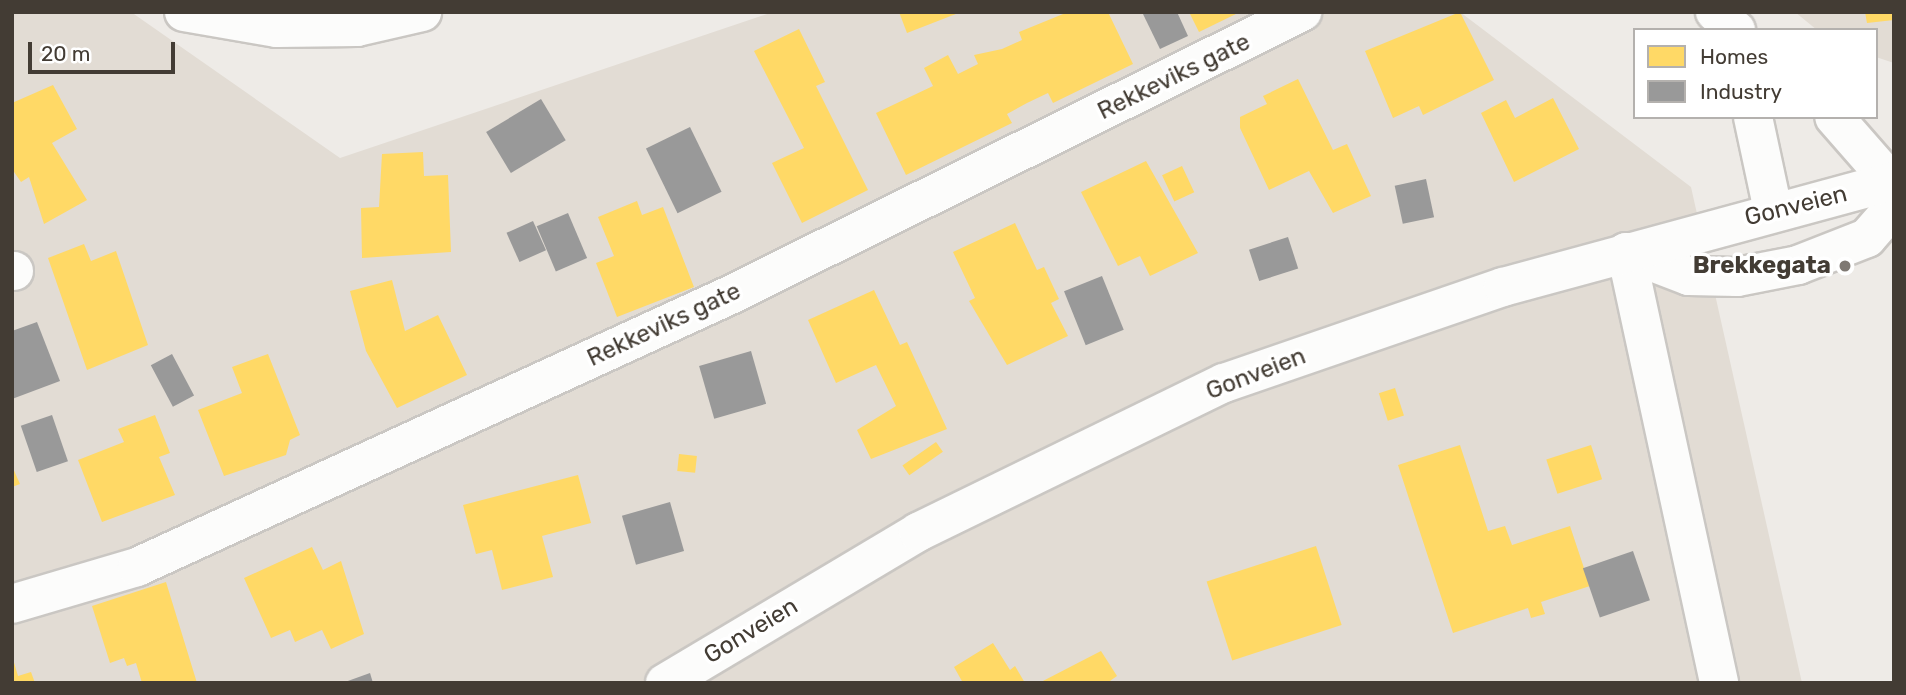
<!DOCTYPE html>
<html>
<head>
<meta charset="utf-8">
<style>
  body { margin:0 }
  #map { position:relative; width:1906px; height:695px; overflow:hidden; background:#eeebe7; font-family:Rubik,sans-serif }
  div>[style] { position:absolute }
  .residential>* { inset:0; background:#e2dcd4 }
  .homes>* { inset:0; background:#ffd966; transform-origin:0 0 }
  .industry>* { inset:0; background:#999; transform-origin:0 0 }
  .roads { filter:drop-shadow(2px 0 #cac7c3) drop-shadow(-2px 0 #cac7c3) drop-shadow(0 2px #cac7c3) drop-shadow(0 -2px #cac7c3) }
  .minor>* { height:38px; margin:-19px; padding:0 19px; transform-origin:19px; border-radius:19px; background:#fcfcfb }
  .dots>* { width:19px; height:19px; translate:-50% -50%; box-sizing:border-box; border:4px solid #fff; border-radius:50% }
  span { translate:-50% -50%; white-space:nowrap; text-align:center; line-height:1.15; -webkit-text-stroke:7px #fff; paint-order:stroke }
  .street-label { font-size:24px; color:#433c34 }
  .poi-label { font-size:24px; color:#433c34; font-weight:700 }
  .right { translate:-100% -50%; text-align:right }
  .frame { position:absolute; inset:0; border:14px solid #433c34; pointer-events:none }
  .legend { position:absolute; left:1633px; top:28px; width:245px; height:91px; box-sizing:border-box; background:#fff; border:2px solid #b4b1ae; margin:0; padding:9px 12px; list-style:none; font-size:21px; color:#433c34 }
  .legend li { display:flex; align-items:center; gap:14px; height:35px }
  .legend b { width:35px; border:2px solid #b4b1ae }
  .scale { position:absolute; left:28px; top:42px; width:147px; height:32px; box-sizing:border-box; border:4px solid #433c34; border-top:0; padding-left:9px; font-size:21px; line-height:24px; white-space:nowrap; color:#433c34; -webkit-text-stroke:5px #fff; paint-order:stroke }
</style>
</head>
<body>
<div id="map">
  <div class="residential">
    <i style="clip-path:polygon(12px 12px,131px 12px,340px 158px,773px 12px,1460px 12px,1691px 187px,1802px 683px,12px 683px)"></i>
    <i style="clip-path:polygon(1795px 12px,1894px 12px,1894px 63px,1876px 57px,1876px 30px,1817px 30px)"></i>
  </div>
  <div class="homes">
    <i style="clip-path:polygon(899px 12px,961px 12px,907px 33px)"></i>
    <i style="clip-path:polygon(1068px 12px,1108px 12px,1133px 64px,1053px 103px,1048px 93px,1027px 103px,1007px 114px,1012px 123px,906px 175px,876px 113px,933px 86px,924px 68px,948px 55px,958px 74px,978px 64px,974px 55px,1002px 49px,1022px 40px,1019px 32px)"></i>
    <i style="clip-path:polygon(1189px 12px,1240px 12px,1199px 32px)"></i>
    <i style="clip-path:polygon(1460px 12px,1494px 80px,1423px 115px,1419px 106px,1393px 118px,1365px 51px)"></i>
    <i style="clip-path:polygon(1865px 12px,1894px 12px,1894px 20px,1867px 23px)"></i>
    <i style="clip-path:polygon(799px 29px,825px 82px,816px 86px,868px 190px,802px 223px,772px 163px,804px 148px,754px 51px)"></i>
    <i style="clip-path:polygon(1298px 79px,1333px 150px,1347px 144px,1371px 196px,1333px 213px,1309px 171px,1269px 190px,1240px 128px,1240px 117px,1267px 104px,1263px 96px)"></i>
    <i style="clip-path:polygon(53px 85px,77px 129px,52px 143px,87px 200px,44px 224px,29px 177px,21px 182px,12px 169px,12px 103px)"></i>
    <i style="clip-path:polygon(1553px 98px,1579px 149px,1514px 182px,1481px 113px,1506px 100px,1515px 118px)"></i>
    <i style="clip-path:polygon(423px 152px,424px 176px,448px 175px,451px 252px,362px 258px,361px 208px,379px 207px,382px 154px)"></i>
    <i style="clip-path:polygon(1146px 161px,1198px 253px,1150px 276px,1140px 256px,1118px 266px,1081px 192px)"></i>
    <i style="left:1182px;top:166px;width:29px;height:22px;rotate:65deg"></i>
    <i style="clip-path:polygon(637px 201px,642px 215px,663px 207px,694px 287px,617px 317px,596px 263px,614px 256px,598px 217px)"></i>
    <i style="clip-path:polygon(1015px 223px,1037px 270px,1044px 267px,1059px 299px,1051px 303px,1068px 336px,1007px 365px,969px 301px,975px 298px,953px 252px)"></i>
    <i style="clip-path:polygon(84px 244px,91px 261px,116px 251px,148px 345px,87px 370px,48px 258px)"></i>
    <i style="clip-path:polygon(392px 280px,405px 331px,438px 315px,467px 375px,397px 408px,366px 351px,350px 291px)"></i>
    <i style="clip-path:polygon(874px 290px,900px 345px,907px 342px,947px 429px,871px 459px,857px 430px,896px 406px,876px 365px,836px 383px,808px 320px)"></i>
    <i style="clip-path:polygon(268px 354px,300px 435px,290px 440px,286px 455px,224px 476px,198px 410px,242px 393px,232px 367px)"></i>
    <i style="left:1395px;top:388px;width:29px;height:17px;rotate:72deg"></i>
    <i style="clip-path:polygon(155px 415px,170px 453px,159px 457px,175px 495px,102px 522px,78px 460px,124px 442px,118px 429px)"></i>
    <i style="left:936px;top:442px;width:12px;height:41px;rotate:55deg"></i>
    <i style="clip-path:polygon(1460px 445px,1488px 531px,1505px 526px,1512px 545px,1570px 526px,1590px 586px,1541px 602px,1545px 614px,1531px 618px,1528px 608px,1453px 633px,1398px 465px)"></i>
    <i style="left:1591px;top:445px;width:36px;height:47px;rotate:72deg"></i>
    <i style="left:679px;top:454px;width:18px;height:17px;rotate:6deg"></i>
    <i style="clip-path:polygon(12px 466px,20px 484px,12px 487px)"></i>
    <i style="clip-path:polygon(578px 475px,591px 523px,542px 536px,553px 577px,502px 590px,492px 550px,476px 554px,463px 505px)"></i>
    <i style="left:1316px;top:546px;width:83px;height:115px;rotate:72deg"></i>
    <i style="clip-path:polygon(312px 547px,323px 570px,341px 561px,364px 634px,331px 649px,322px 630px,295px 642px,290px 630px,271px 638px,244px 578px)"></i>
    <i style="clip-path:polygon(166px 582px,197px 683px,142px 683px,136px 663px,127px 666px,124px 658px,110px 663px,92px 606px)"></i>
    <i style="clip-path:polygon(993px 643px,1010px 670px,1015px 666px,1025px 683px,963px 683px,954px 667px)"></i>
    <i style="clip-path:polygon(1101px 651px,1117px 676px,1107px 683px,1039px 683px)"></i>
    <i style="clip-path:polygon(13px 659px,18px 676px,31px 672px,35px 683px,12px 683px)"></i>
  </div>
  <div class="industry">
    <i style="clip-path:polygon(1142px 12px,1177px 12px,1188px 36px,1160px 49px)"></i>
    <i style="left:541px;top:99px;width:48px;height:64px;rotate:59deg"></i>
    <i style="left:690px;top:127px;width:72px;height:49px;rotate:64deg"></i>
    <i style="left:1426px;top:179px;width:39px;height:32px;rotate:78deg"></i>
    <i style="left:568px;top:213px;width:49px;height:34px;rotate:67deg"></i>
    <i style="left:533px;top:221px;width:32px;height:29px;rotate:66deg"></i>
    <i style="left:1288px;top:237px;width:33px;height:41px;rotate:72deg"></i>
    <i style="left:1102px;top:276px;width:58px;height:41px;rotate:68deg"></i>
    <i style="clip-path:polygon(37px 322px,60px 381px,12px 399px,12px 331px)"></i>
    <i style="left:751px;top:351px;width:55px;height:54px;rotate:74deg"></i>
    <i style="left:172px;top:354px;width:47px;height:24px;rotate:62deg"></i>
    <i style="left:52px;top:415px;width:49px;height:33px;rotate:71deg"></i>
    <i style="left:670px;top:502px;width:51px;height:50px;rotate:74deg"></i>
    <i style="left:1633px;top:551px;width:52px;height:53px;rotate:71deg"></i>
    <i style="clip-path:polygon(370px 673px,373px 683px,345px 683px,345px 682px)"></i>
  </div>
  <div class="roads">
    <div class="minor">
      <i style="left:184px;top:12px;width:94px;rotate:9.8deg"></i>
      <i style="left:277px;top:28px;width:80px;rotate:-0.7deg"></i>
      <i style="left:357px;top:27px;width:67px;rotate:-13deg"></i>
      <i style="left:1715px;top:12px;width:28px;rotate:41deg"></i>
      <i style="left:1753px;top:117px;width:95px;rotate:77.9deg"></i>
      <i style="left:1626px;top:252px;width:441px;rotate:77.8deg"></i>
      <i style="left:1626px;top:252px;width:67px;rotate:20.9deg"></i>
      <i style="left:1689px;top:276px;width:48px;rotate:1.2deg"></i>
      <i style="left:1737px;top:277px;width:62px;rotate:-11.1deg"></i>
      <i style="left:1798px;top:265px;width:74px;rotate:-21.4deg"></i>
      <i style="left:1867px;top:238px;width:33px;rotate:-49deg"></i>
      <i style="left:1889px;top:213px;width:31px;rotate:-86deg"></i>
      <i style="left:1891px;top:182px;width:86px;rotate:-131.2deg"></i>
      <i style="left:12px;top:271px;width:2px"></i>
      <i style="left:12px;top:604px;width:130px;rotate:-16.5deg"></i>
      <i style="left:137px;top:567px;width:648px;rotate:-24.63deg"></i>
      <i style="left:726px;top:297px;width:643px;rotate:-26.33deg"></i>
      <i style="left:665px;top:683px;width:295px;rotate:-30.8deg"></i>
      <i style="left:918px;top:532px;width:340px;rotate:-26deg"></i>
      <i style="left:1224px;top:383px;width:295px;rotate:-19deg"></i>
      <i style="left:1503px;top:287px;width:405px;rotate:-15.2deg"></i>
    </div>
  </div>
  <div class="dots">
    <i style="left:1845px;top:266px;background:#7f7973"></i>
  </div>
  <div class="street-label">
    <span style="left:1174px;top:77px;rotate:-26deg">Rekkeviks gate</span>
    <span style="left:1796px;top:206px;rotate:-14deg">Gonveien</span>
    <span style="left:664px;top:325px;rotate:-25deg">Rekkeviks gate</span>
    <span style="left:1256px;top:374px;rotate:-21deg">Gonveien</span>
    <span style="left:751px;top:631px;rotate:-31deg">Gonveien</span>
  </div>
  <div class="poi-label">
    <span class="right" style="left:1831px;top:266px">Brekkegata</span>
  </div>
  <div class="frame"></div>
  <ul class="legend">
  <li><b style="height:19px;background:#ffd966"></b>Homes</li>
  <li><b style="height:19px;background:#999"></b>Industry</li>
  </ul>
  <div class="scale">20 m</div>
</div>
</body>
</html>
